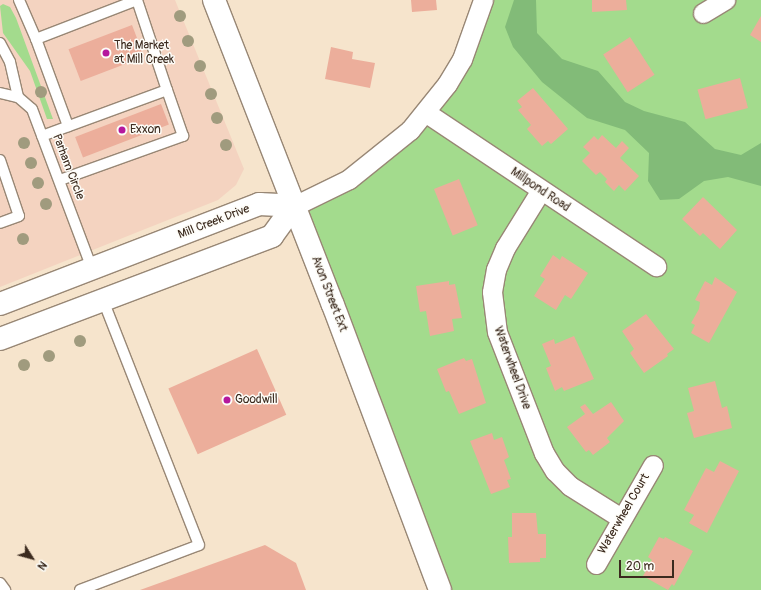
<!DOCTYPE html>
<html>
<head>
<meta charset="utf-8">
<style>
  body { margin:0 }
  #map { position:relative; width:761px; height:590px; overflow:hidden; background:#f6e4cc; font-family:Pangolin,sans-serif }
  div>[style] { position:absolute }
  .built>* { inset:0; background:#f4d3c0 }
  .green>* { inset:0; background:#a3db8d }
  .forest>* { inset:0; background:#82bb78 }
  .building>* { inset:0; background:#ecae9b; transform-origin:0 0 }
  .roads { filter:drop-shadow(1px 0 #988775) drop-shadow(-1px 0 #988775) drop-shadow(0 1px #988775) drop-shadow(0 -1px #988775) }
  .lane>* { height:10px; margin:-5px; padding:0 5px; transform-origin:5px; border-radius:5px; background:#fff }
  .street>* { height:19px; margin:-9.5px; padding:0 9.5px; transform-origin:9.5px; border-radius:9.5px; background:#fff }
  .secondary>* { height:22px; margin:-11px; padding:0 11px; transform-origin:11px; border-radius:11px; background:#fff }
  .trees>* { width:12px; height:12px; margin:-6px; border-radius:50%; background:#a09b7e }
  .dots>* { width:11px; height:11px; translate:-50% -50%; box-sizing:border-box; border:2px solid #fdfcf7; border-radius:50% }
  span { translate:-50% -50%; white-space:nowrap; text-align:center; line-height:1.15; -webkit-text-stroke:3px #fdfcf7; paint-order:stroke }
  .poi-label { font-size:12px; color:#3b2a1e }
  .left { translate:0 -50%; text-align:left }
  .street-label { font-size:12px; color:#3b2a1e }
  .north { position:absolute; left:12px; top:538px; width:40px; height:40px; -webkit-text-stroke:3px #fdfcf7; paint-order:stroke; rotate:127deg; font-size:11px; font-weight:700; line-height:16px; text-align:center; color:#3b2a1e }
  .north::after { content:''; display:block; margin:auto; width:14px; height:18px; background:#3b2a1e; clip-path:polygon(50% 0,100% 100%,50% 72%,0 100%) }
  .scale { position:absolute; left:619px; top:560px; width:55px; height:18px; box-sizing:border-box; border:2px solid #3b2a1e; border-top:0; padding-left:5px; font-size:12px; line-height:14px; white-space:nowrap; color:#3b2a1e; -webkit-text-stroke:3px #fdfcf7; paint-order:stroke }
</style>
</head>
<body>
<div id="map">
  <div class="built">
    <i style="clip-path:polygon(0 0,175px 0,244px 169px,236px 185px,218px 200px,0 287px)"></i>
  </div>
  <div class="green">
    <i style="clip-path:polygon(483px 0,761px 0,761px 590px,440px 590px,294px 206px,321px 194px,425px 112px)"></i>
    <i style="clip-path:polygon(3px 4px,10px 7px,16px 18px,53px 119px,47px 119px,30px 71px,3px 33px,0 6px)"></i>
  </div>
  <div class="forest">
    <i style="clip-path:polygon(514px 0,536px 0,537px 33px,562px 59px,598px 71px,625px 102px,644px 111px,685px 122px,715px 149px,741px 155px,761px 143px,761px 186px,728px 177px,704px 181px,679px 199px,660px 200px,648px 181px,649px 153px,625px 130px,587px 118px,542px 82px,513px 47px,505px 27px)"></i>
  </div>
  <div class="building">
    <i style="clip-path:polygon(411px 0,436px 0,437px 10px,412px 12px)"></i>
    <i style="clip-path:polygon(592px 0,626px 0,627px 10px,592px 12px)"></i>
    <i style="clip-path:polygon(761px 16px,761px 42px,750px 35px)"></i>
    <i style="left:132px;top:25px;width:34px;height:68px;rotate:69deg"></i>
    <i style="left:630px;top:37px;width:45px;height:32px;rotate:57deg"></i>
    <i style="clip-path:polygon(331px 47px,353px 52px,352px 59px,375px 63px,370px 88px,325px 79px)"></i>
    <i style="left:740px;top:78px;width:31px;height:44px;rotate:75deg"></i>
    <i style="clip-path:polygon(533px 88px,568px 129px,551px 144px,548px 141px,542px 146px,527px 129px,531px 125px,518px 110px,522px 107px,517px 101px)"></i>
    <i style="left:161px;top:104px;width:22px;height:92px;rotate:69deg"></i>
    <i style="clip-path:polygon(602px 135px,616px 148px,622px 141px,629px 148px,620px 158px,639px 176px,625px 191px,619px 185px,614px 191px,605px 182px,607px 179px,600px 172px,596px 175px,582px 161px,590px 153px,583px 147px,594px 136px,598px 140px)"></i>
    <i style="left:459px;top:179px;width:50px;height:27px;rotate:68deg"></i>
    <i style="clip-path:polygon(703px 197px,737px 230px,720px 249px,703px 233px,700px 236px,682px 219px)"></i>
    <i style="clip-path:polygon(553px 255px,560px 260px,562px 256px,588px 273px,571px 299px,565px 295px,556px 310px,534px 296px,545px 279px,540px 276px)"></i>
    <i style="clip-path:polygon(715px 277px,737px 292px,709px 343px,691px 333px,695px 325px,691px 323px,699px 309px,700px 302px,695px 300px,705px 281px,712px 285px)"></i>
    <i style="clip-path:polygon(449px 281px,449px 285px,455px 284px,462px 318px,452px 319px,454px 331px,430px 336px,426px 311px,420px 312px,416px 286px)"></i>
    <i style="clip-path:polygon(646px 314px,674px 349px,667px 354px,668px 356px,644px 373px,630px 353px,634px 349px,622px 331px)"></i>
    <i style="clip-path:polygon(574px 336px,594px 379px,564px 391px,562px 387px,555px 391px,546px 368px,551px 366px,542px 344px,554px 339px,555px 344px)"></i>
    <i style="left:257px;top:349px;width:72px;height:97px;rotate:66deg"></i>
    <i style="clip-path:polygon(464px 358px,466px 361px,472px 359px,486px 403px,459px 414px,449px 391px,446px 392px,437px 369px)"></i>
    <i style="clip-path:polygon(715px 381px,722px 408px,727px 406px,732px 428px,694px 438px,687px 413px,694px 411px,688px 388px)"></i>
    <i style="clip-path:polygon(611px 402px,624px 421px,607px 438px,610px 442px,593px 455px,589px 450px,586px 452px,567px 427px,585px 414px,580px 407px,585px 404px,593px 414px)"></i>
    <i style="clip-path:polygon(492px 433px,494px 440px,502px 437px,509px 457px,504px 460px,511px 479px,507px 480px,510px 487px,491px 494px,470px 441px)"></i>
    <i style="clip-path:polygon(720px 461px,739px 471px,707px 533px,689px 523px,694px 515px,684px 510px,706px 468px,714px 472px)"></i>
    <i style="clip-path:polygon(512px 513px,536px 513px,538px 534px,546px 534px,546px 558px,540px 558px,540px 562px,509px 563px,508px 537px,512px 537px)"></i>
    <i style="clip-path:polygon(659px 537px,664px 539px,665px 537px,693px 551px,674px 586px,672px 584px,668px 590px,643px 576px,652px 560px,648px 557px)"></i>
    <i style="clip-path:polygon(265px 545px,296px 563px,306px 590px,140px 590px)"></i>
  </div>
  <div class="roads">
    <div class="lane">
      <i style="left:19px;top:0;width:43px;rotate:66.4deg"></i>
      <i style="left:36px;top:39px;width:108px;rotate:-21.1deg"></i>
      <i style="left:137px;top:0;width:95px;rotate:71.6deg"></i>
      <i style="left:167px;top:90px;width:133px;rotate:159.8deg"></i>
      <i style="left:36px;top:39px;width:93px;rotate:69.8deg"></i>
      <i style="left:0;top:43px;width:21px;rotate:62deg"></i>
      <i style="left:10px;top:62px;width:36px;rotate:77deg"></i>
      <i style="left:0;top:93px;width:18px;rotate:13deg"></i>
      <i style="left:18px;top:97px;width:18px;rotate:41deg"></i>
      <i style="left:32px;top:109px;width:171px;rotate:69.4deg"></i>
      <i style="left:0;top:160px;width:59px;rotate:71.3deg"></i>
      <i style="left:19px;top:216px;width:20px;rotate:160deg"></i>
      <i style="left:60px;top:180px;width:131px;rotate:-19.7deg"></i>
      <i style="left:183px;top:136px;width:49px;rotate:-109.2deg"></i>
      <i style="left:0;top:583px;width:9px;rotate:54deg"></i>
      <i style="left:80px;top:590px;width:127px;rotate:-20.7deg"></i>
      <i style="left:199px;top:545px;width:263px;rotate:-111.4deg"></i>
    </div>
    <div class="street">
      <i style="left:703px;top:13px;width:26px;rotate:-31deg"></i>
      <i style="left:425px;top:112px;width:278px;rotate:33.7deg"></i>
      <i style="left:541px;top:190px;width:68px;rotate:121.8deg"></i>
      <i style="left:505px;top:248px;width:23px;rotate:113deg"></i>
      <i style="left:496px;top:269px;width:23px;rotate:100deg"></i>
      <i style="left:492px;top:292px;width:40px;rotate:82.9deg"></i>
      <i style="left:497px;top:332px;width:130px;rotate:68.8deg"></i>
      <i style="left:544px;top:453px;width:21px;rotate:59deg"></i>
      <i style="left:555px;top:471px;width:21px;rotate:45deg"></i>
      <i style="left:570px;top:486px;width:60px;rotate:32.1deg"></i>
      <i style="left:294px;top:206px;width:61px;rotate:-26.1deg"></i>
      <i style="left:349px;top:179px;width:78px;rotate:-38.8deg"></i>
      <i style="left:410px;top:130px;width:59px;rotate:-51.2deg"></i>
      <i style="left:447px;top:84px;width:29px;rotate:-59deg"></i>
      <i style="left:462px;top:59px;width:63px;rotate:-70.4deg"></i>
      <i style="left:596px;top:564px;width:114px;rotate:-60.1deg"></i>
    </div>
    <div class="secondary">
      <i style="left:214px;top:0;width:327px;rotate:68.7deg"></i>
      <i style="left:333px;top:305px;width:304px;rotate:69.4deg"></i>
      <i style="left:0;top:304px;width:278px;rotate:-21.1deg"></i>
      <i style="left:259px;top:204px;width:35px;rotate:3deg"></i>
      <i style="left:0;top:339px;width:291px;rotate:-20.7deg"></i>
      <i style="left:272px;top:236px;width:37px;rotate:-54deg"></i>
    </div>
  </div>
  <div class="trees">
    <i style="left:180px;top:16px"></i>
    <i style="left:188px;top:41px"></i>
    <i style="left:200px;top:66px"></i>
    <i style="left:41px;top:92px"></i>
    <i style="left:211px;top:94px"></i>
    <i style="left:217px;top:118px"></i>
    <i style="left:24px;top:143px"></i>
    <i style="left:226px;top:145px"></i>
    <i style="left:31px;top:163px"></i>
    <i style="left:38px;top:183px"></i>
    <i style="left:46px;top:204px"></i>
    <i style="left:23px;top:239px"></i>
    <i style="left:80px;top:341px"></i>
    <i style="left:49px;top:356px"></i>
    <i style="left:24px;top:365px"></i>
  </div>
  <div class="dots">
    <i style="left:106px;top:53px;background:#b5179e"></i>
    <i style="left:122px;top:130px;background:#b5179e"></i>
    <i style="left:227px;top:400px;background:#b5179e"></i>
  </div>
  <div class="poi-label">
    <span class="left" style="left:114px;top:53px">The Market<br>at Mill Creek</span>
    <span class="left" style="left:130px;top:130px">Exxon</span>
    <span class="left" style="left:235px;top:400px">Goodwill</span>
  </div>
  <div class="street-label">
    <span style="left:68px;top:167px;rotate:69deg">Parham Circle</span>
    <span style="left:540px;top:190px;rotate:34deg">Millpond Road</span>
    <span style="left:214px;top:222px;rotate:-21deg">Mill Creek Drive</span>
    <span style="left:329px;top:294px;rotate:69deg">Avon Street Ext</span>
    <span style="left:512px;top:368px;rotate:70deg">Waterwheel Drive</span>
    <span style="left:624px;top:514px;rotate:-60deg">Waterwheel Court</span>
  </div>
  <div class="north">N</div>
  <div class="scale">20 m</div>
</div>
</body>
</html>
